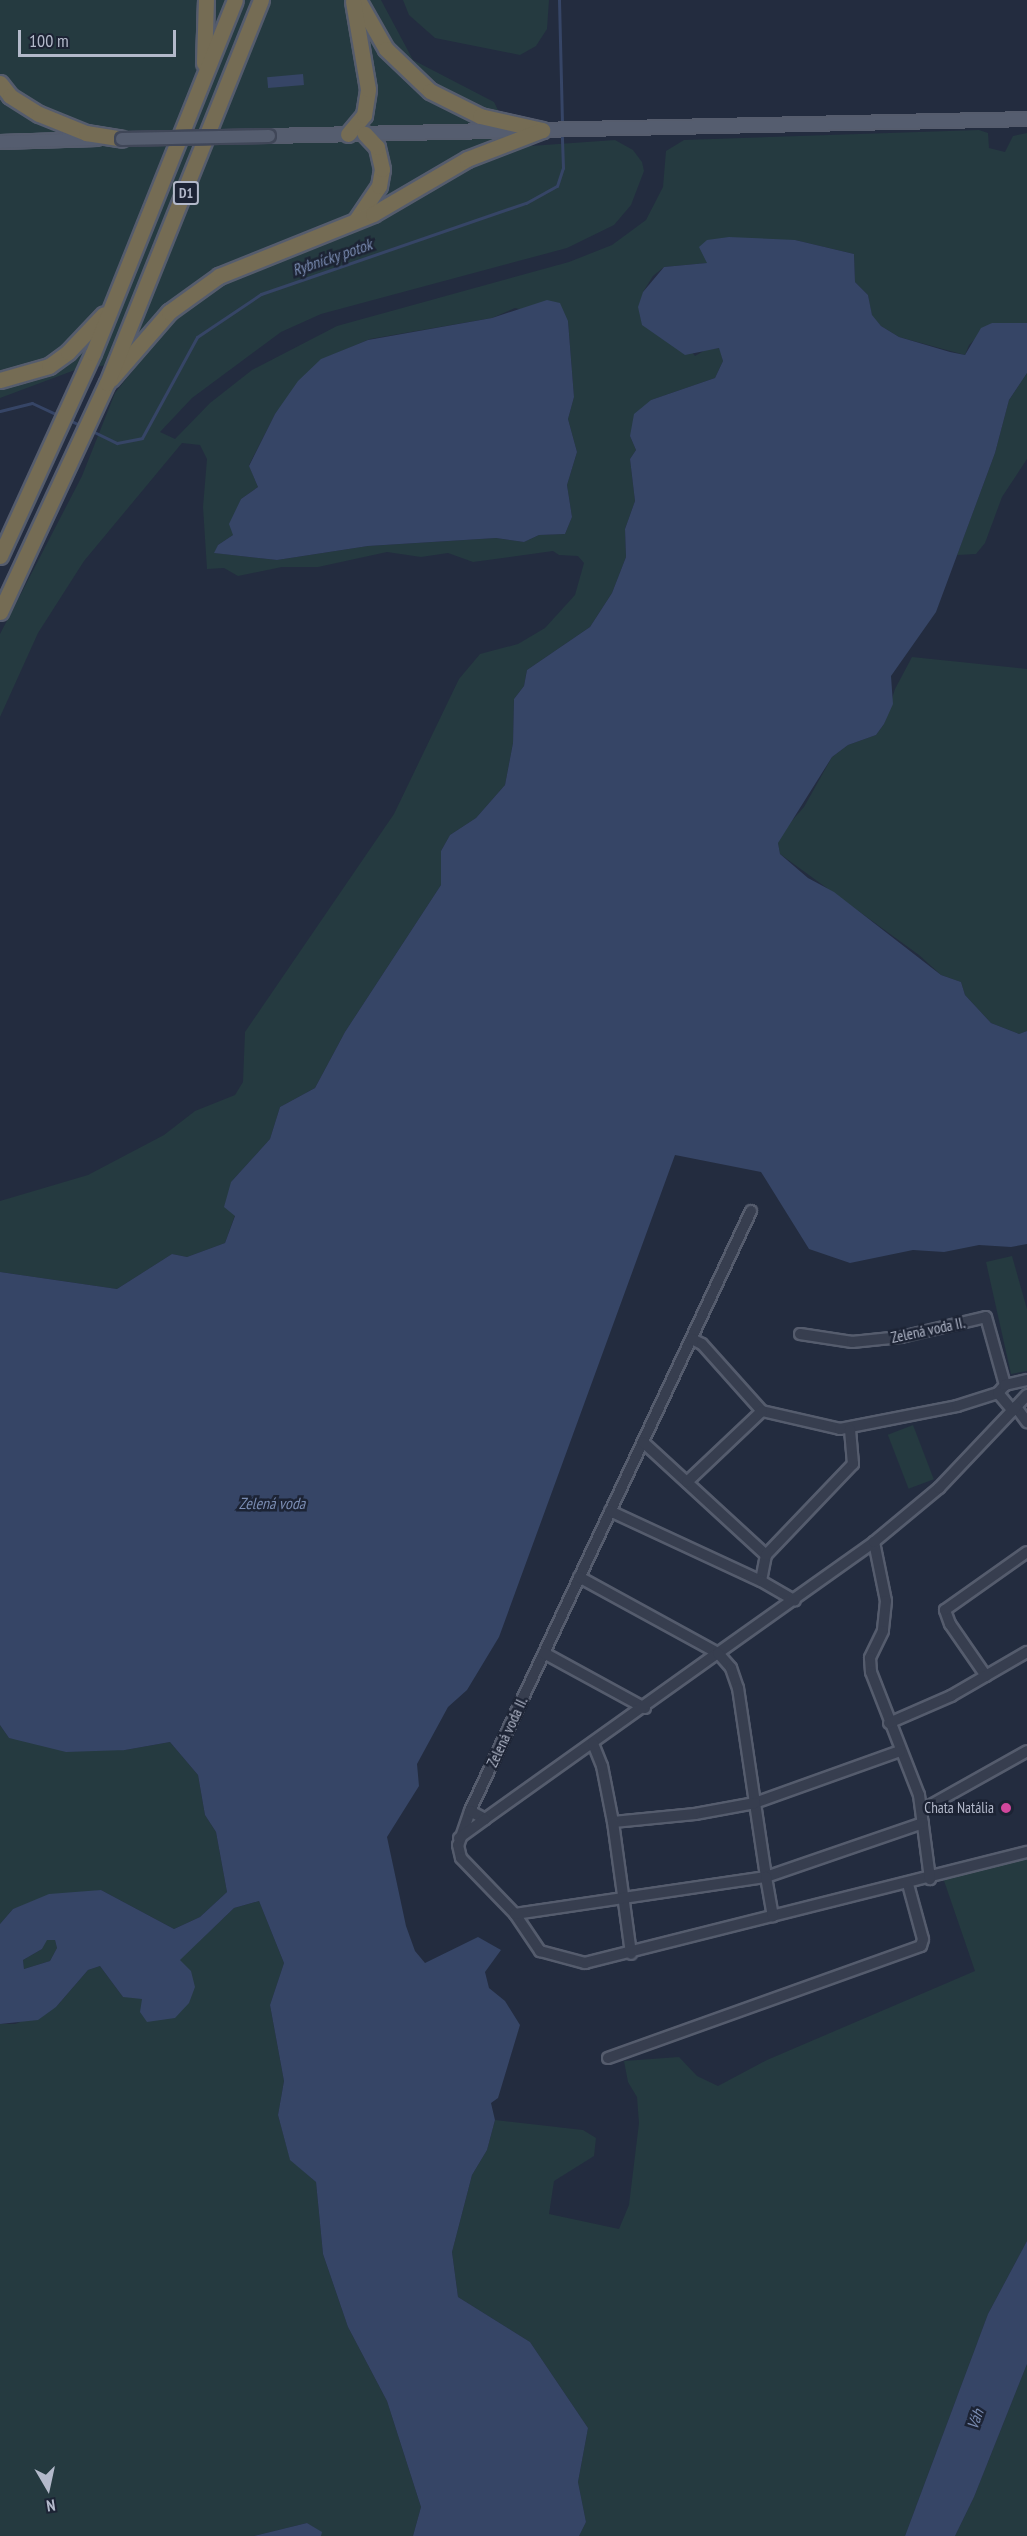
<!DOCTYPE html>
<html>
<head>
<meta charset="utf-8">
<style>
  body { margin:0 }
  #map { position:relative; width:1027px; height:2536px; overflow:hidden; background:#232c3f; font-family:"PT Sans Narrow",sans-serif }
  div>[style] { position:absolute }
  .green>* { inset:0; background:#253a40; transform-origin:0 0 }
  .water>* { inset:0; background:#364566; transform-origin:0 0 }
  .stream>* { height:3px; margin:-1.5px; padding:0 1.5px; transform-origin:1.5px; border-radius:1.5px; background:#364566 }
  .roads { filter:drop-shadow(2px 0 #555c6d) drop-shadow(-2px 0 #555c6d) drop-shadow(0 2px #555c6d) drop-shadow(0 -2px #555c6d) }
  .minor>* { height:10px; margin:-5px; padding:0 5px; transform-origin:5px; border-radius:5px; background:#373e4f }
  .major>* { height:12px; margin:-6px; padding:0 6px; transform-origin:6px; border-radius:6px; background:#555d6f }
  .highway>* { height:15px; margin:-7.5px; padding:0 7.5px; transform-origin:7.5px; border-radius:7.5px; background:#756c54 }
  .bridges { filter:drop-shadow(2px 0 #404758) drop-shadow(-2px 0 #404758) drop-shadow(0 2px #404758) drop-shadow(0 -2px #404758) }
  .major-bridge>* { height:12px; margin:-6px; padding:0 6px; transform-origin:6px; border-radius:6px; background:#555d6f }
  .dots>* { width:16px; height:16px; translate:-50% -50%; box-sizing:border-box; border:3px solid #1c2334; border-radius:50% }
  span { translate:-50% -50%; white-space:nowrap; text-align:center; line-height:1.15; -webkit-text-stroke:5px #1c2334; paint-order:stroke }
  .shield-label span { padding:2px 4px; background:#1c2334; border:2px solid; border-radius:4px; -webkit-text-stroke-width:0 }
  .shield-label { font-size:14px; color:#b3b9ca; font-weight:700 }
  .street-label { font-size:15px; color:#b3b9ca }
  .poi-label { font-size:15px; color:#b3b9ca }
  .right { translate:-100% -50%; text-align:right }
  .water-label { font-size:16px; color:#7a8cb2; font-style:italic }
  .north { position:absolute; left:18px; top:2458px; width:60px; height:60px; -webkit-text-stroke:4px #1c2334; paint-order:stroke; rotate:171deg; font-size:16px; font-weight:700; line-height:24px; text-align:center; color:#b3b9ca }
  .north::after { content:''; display:block; margin:auto; width:21px; height:27px; background:#b3b9ca; clip-path:polygon(50% 0,100% 100%,50% 72%,0 100%) }
  .scale { position:absolute; left:18px; top:30px; width:158px; height:27px; box-sizing:border-box; border:3px solid #b3b9ca; border-top:0; padding-left:8px; font-size:18px; line-height:21px; white-space:nowrap; color:#b3b9ca; -webkit-text-stroke:4px #1c2334; paint-order:stroke }
</style>
</head>
<body>
<div id="map">
  <div class="green">
    <i style="clip-path:polygon(evenodd,0 0,381px 0,413px 60px,494px 102px,516px 147px,615px 140px,633px 150px,642px 162px,644px 171px,631px 205px,614px 225px,567px 248px,321px 314px,281px 332px,192px 398px,160px 432px,175px 439px,210px 403px,252px 370px,337px 326px,569px 262px,612px 245px,646px 220px,663px 187px,666px 151px,684px 140px,979px 130px,988px 133px,989px 148px,1005px 152px,1013px 136px,1027px 133px,1027px 323px,992px 323px,969px 345px,965px 355px,899px 337px,881px 326px,872px 316px,868px 295px,855px 282px,854px 254px,795px 240px,707px 263px,664px 267px,653px 276px,643px 292px,695px 356px,707px 349px,720px 348px,723px 361px,715px 378px,651px 400px,630px 436px,636px 450px,630px 459px,635px 501px,625px 529px,626px 557px,612px 593px,590px 627px,527px 670px,524px 686px,514px 699px,513px 743px,505px 785px,476px 818px,450px 835px,441px 851px,441px 885px,345px 1032px,315px 1088px,280px 1107px,270px 1139px,231px 1182px,235px 1215px,225px 1243px,187px 1257px,172px 1254px,117px 1289px,0 1272px,0 1201px,88px 1175px,164px 1135px,195px 1111px,235px 1095px,243px 1082px,245px 1032px,394px 814px,459px 679px,480px 654px,518px 644px,545px 628px,575px 595px,584px 563px,578px 556px,559px 555px,553px 551px,473px 562px,448px 553px,421px 557px,387px 552px,318px 567px,282px 567px,238px 576px,224px 568px,207px 569px,203px 507px,207px 459px,200px 445px,182px 443px,84px 561px,38px 633px,0 717px,0 634px,82px 476px,115px 393px,134px 369px,134px 361px,75px 370px,0 398px,0 0,515px 308px,568px 321px,574px 397px,568px 419px,577px 452px,567px 485px,572px 517px,565px 534px,539px 535px,524px 542px,496px 538px,368px 546px,277px 560px,215px 553px,218px 545px,233px 535px,241px 499px,258px 487px,249px 465px,275px 414px,323px 359px,370px 339px,492px 318px,515px 308px)"></i>
    <i style="clip-path:polygon(403px 0,549px 0,547px 29px,536px 46px,520px 55px,435px 38px,409px 15px)"></i>
    <i style="clip-path:polygon(1027px 373px,1027px 459px,1002px 497px,985px 543px,976px 554px,957px 555px,995px 453px,1009px 400px)"></i>
    <i style="clip-path:polygon(912px 657px,1027px 669px,1027px 1031px,1019px 1034px,991px 1023px,965px 995px,961px 982px,941px 975px,919px 955px,780px 854px,778px 843px,782px 832px,804px 807px,832px 757px,848px 745px,876px 735px,884px 724px,895px 689px)"></i>
    <i style="clip-path:polygon(1012px 1256px,1027px 1309px,1027px 1371px,1011px 1374px,986px 1262px)"></i>
    <i style="left:913px;top:1425px;width:58px;height:27px;rotate:69deg"></i>
    <i style="clip-path:polygon(0 1725px,9px 1738px,125px 1750px,170px 1742px,198px 1775px,205px 1815px,216px 1832px,227px 1892px,200px 1917px,174px 1929px,101px 1890px,13px 1909px,0 1924px)"></i>
    <i style="clip-path:polygon(1027px 1845px,1027px 2241px,988px 2314px,905px 2536px,579px 2536px,586px 2522px,578px 2482px,588px 2428px,530px 2342px,458px 2297px,452px 2252px,472px 2175px,487px 2150px,495px 2120px,583px 2130px,596px 2138px,594px 2156px,554px 2181px,549px 2214px,619px 2229px,629px 2205px,639px 2123px,637px 2097px,628px 2082px,624px 2061px,679px 2057px,697px 2076px,718px 2086px,767px 2060px,975px 1971px,940px 1869px)"></i>
    <i style="clip-path:polygon(259px 1901px,284px 1963px,270px 2005px,284px 2081px,278px 2115px,290px 2159px,316px 2182px,323px 2254px,348px 2327px,387px 2401px,421px 2507px,413px 2536px,321px 2536px,321px 2532px,307px 2523px,254px 2536px,0 2536px,0 2024px,15px 2024px,56px 2007px,88px 1970px,100px 1966px,123px 1997px,179px 1960px,234px 1908px)"></i>
    <i style="clip-path:polygon(46px 1940px,55px 1940px,57px 1948px,50px 1961px,24px 1969px,23px 1960px,42px 1949px)"></i>
    <i style="clip-path:polygon(1027px 2364px,1027px 2536px,955px 2536px,974px 2497px)"></i>
  </div>
  <div class="water">
    <i style="left:303px;top:74px;width:11px;height:36px;rotate:85deg"></i>
    <i style="clip-path:polygon(evenodd,729px 237px,795px 240px,854px 254px,855px 282px,868px 295px,872px 315px,881px 326px,899px 337px,950px 352px,965px 355px,981px 328px,992px 323px,1027px 323px,1027px 373px,1009px 400px,995px 453px,936px 612px,891px 676px,893px 704px,884px 724px,876px 735px,848px 745px,832px 757px,778px 843px,780px 854px,808px 878px,834px 892px,941px 975px,961px 982px,965px 995px,991px 1023px,1019px 1034px,1027px 1031px,1027px 1244px,1011px 1247px,979px 1245px,944px 1252px,913px 1250px,850px 1263px,809px 1249px,761px 1172px,675px 1155px,499px 1637px,467px 1690px,448px 1707px,417px 1764px,419px 1786px,387px 1837px,406px 1926px,415px 1951px,425px 1963px,478px 1937px,501px 1950px,485px 1972px,489px 1988px,505px 2001px,520px 2025px,498px 2098px,491px 2103px,495px 2120px,487px 2150px,472px 2175px,452px 2252px,458px 2297px,530px 2342px,588px 2428px,578px 2482px,586px 2522px,579px 2536px,413px 2536px,421px 2507px,387px 2401px,348px 2327px,323px 2254px,316px 2182px,290px 2160px,278px 2115px,284px 2081px,270px 2005px,284px 1963px,259px 1901px,234px 1908px,180px 1960px,191px 1971px,195px 1987px,189px 2003px,175px 2018px,147px 2022px,140px 2012px,142px 1999px,123px 1997px,100px 1966px,88px 1970px,56px 2007px,38px 2020px,0 2024px,0 1924px,13px 1909px,49px 1894px,101px 1890px,174px 1929px,200px 1917px,227px 1892px,216px 1832px,205px 1815px,198px 1775px,170px 1742px,125px 1750px,66px 1752px,9px 1738px,0 1725px,0 1272px,117px 1289px,172px 1254px,187px 1257px,225px 1243px,235px 1216px,224px 1207px,231px 1182px,270px 1139px,280px 1107px,315px 1088px,345px 1032px,441px 885px,441px 851px,450px 835px,476px 818px,505px 785px,513px 743px,514px 699px,524px 686px,527px 670px,590px 627px,612px 593px,626px 557px,625px 529px,635px 501px,630px 459px,636px 450px,630px 436px,634px 414px,651px 400px,715px 378px,723px 361px,719px 348px,685px 355px,642px 325px,638px 307px,643px 292px,664px 267px,707px 263px,699px 247px,707px 240px,729px 237px,47px 1940px,55px 1940px,57px 1948px,50px 1961px,24px 1969px,23px 1960px,42px 1949px,47px 1940px)"></i>
    <i style="clip-path:polygon(547px 300px,560px 303px,568px 321px,574px 397px,568px 419px,577px 452px,567px 485px,572px 517px,565px 534px,539px 535px,524px 542px,496px 538px,368px 546px,277px 560px,214px 553px,218px 545px,233px 535px,229px 524px,241px 499px,258px 487px,249px 466px,275px 414px,298px 381px,321px 359px,368px 340px,492px 318px)"></i>
    <i style="clip-path:polygon(1027px 2241px,1027px 2364px,974px 2497px,955px 2536px,905px 2536px,988px 2314px)"></i>
    <i style="clip-path:polygon(307px 2523px,322px 2532px,321px 2536px,254px 2536px)"></i>
  </div>
  <div class="stream">
    <i style="left:559px;top:0;width:126px;rotate:88.6deg"></i>
    <i style="left:0;top:411px;width:33px;rotate:-14deg"></i>
    <i style="left:32px;top:403px;width:31px;rotate:25deg"></i>
    <i style="left:69px;top:420px;width:14px;rotate:25deg"></i>
    <i style="left:90px;top:430px;width:30px;rotate:26deg"></i>
    <i style="left:117px;top:443px;width:25px;rotate:-11deg"></i>
    <i style="left:142px;top:438px;width:115px;rotate:-61.4deg"></i>
    <i style="left:197px;top:337px;width:77px;rotate:-33.9deg"></i>
    <i style="left:261px;top:294px;width:280px;rotate:-19deg"></i>
    <i style="left:526px;top:203px;width:35px;rotate:-29deg"></i>
    <i style="left:557px;top:186px;width:19px;rotate:-72deg"></i>
    <i style="left:563px;top:168px;width:35px;rotate:-92deg"></i>
  </div>
  <div class="roads">
    <div class="minor">
      <i style="left:751px;top:1211px;width:663px;rotate:115.1deg"></i>
      <i style="left:470px;top:1811px;width:36px;rotate:109deg"></i>
      <i style="left:458px;top:1845px;width:13px;rotate:77deg"></i>
      <i style="left:461px;top:1858px;width:78px;rotate:46deg"></i>
      <i style="left:515px;top:1914px;width:45px;rotate:56deg"></i>
      <i style="left:540px;top:1951px;width:47px;rotate:14.9deg"></i>
      <i style="left:585px;top:1963px;width:456px;rotate:-14.1deg"></i>
      <i style="left:800px;top:1334px;width:53px;rotate:8.7deg"></i>
      <i style="left:852px;top:1342px;width:49px;rotate:-5.8deg"></i>
      <i style="left:901px;top:1337px;width:87px;rotate:-13.2deg"></i>
      <i style="left:986px;top:1317px;width:71px;rotate:74.4deg"></i>
      <i style="left:692px;top:1339px;width:11px;rotate:27deg"></i>
      <i style="left:702px;top:1344px;width:90px;rotate:48.2deg"></i>
      <i style="left:762px;top:1411px;width:80px;rotate:13deg"></i>
      <i style="left:840px;top:1429px;width:119px;rotate:-11.1deg"></i>
      <i style="left:957px;top:1406px;width:43px;rotate:-17.6deg"></i>
      <i style="left:998px;top:1393px;width:11px;rotate:-49deg"></i>
      <i style="left:1005px;top:1385px;width:23px;rotate:-13deg"></i>
      <i style="left:998px;top:1393px;width:23px;rotate:50deg"></i>
      <i style="left:1027px;top:1395px;width:16px;rotate:133deg"></i>
      <i style="left:1016px;top:1407px;width:19px;rotate:54deg"></i>
      <i style="left:643px;top:1442px;width:167px;rotate:42.6deg"></i>
      <i style="left:766px;top:1555px;width:26px;rotate:101deg"></i>
      <i style="left:687px;top:1482px;width:103px;rotate:-43.4deg"></i>
      <i style="left:610px;top:1511px;width:166px;rotate:24.9deg"></i>
      <i style="left:761px;top:1581px;width:39px;rotate:30deg"></i>
      <i style="left:874px;top:1542px;width:60px;rotate:78.5deg"></i>
      <i style="left:886px;top:1601px;width:30px;rotate:96deg"></i>
      <i style="left:883px;top:1631px;width:30px;rotate:116deg"></i>
      <i style="left:870px;top:1658px;width:14px;rotate:86deg"></i>
      <i style="left:871px;top:1672px;width:132px;rotate:68.7deg"></i>
      <i style="left:919px;top:1795px;width:85px;rotate:82.5deg"></i>
      <i style="left:766px;top:1555px;width:126px;rotate:-46.3deg"></i>
      <i style="left:853px;top:1464px;width:35px;rotate:-95deg"></i>
      <i style="left:579px;top:1577px;width:158px;rotate:28.7deg"></i>
      <i style="left:718px;top:1653px;width:191px;rotate:-35.4deg"></i>
      <i style="left:874px;top:1542px;width:85px;rotate:-39.7deg"></i>
      <i style="left:939px;top:1488px;width:112px;rotate:-46.5deg"></i>
      <i style="left:544px;top:1653px;width:115px;rotate:28.6deg"></i>
      <i style="left:986px;top:1676px;width:63px;rotate:-124.7deg"></i>
      <i style="left:950px;top:1624px;width:15px;rotate:-110deg"></i>
      <i style="left:945px;top:1610px;width:100px;rotate:-35.3deg"></i>
      <i style="left:889px;top:1723px;width:68px;rotate:-23.5deg"></i>
      <i style="left:951px;top:1696px;width:88px;rotate:-30.1deg"></i>
      <i style="left:900px;top:1751px;width:154px;rotate:160.3deg"></i>
      <i style="left:755px;top:1803px;width:75px;rotate:81.5deg"></i>
      <i style="left:766px;top:1877px;width:166px;rotate:-19deg"></i>
      <i style="left:922px;top:1810px;width:120px;rotate:-29.3deg"></i>
      <i style="left:470px;top:1811px;width:17px;rotate:28deg"></i>
      <i style="left:485px;top:1819px;width:286px;rotate:-35.5deg"></i>
      <i style="left:718px;top:1653px;width:20px;rotate:49deg"></i>
      <i style="left:731px;top:1668px;width:21px;rotate:71deg"></i>
      <i style="left:738px;top:1688px;width:116px;rotate:81.6deg"></i>
      <i style="left:755px;top:1803px;width:61px;rotate:169.6deg"></i>
      <i style="left:695px;top:1814px;width:82px;rotate:174.4deg"></i>
      <i style="left:613px;top:1822px;width:57px;rotate:-101.1deg"></i>
      <i style="left:602px;top:1766px;width:24px;rotate:-112deg"></i>
      <i style="left:613px;top:1822px;width:133px;rotate:82.2deg"></i>
      <i style="left:459px;top:1838px;width:32px;rotate:-36deg"></i>
      <i style="left:515px;top:1914px;width:254px;rotate:-8.4deg"></i>
      <i style="left:766px;top:1877px;width:40px;rotate:80deg"></i>
      <i style="left:608px;top:2058px;width:332px;rotate:-19.7deg"></i>
      <i style="left:921px;top:1946px;width:7px;rotate:-74deg"></i>
      <i style="left:923px;top:1939px;width:57px;rotate:-105.3deg"></i>
    </div>
    <div class="major">
      <i style="left:269px;top:136px;width:758px;rotate:-1.28deg"></i>
      <i style="left:0;top:142px;width:97px;rotate:-1.8deg"></i>
    </div>
    <div class="highway">
      <i style="left:358px;top:0;width:56px;rotate:60.3deg"></i>
      <i style="left:386px;top:49px;width:61px;rotate:43.7deg"></i>
      <i style="left:430px;top:91px;width:56px;rotate:26.6deg"></i>
      <i style="left:480px;top:116px;width:64px;rotate:12.7deg"></i>
      <i style="left:204px;top:63px;width:63px;rotate:-88.2deg"></i>
      <i style="left:0;top:83px;width:16px;rotate:52deg"></i>
      <i style="left:10px;top:96px;width:34px;rotate:32deg"></i>
      <i style="left:39px;top:114px;width:51px;rotate:22deg"></i>
      <i style="left:86px;top:133px;width:36px;rotate:9deg"></i>
      <i style="left:348px;top:134px;width:25px;rotate:-50deg"></i>
      <i style="left:364px;top:115px;width:26px;rotate:-81deg"></i>
      <i style="left:368px;top:89px;width:89px;rotate:-99.7deg"></i>
      <i style="left:356px;top:220px;width:41px;rotate:-55.9deg"></i>
      <i style="left:379px;top:186px;width:17px;rotate:-80deg"></i>
      <i style="left:382px;top:169px;width:23px;rotate:-103deg"></i>
      <i style="left:377px;top:147px;width:18px;rotate:-133deg"></i>
      <i style="left:111px;top:379px;width:89px;rotate:-49.1deg"></i>
      <i style="left:169px;top:312px;width:62px;rotate:-35.8deg"></i>
      <i style="left:219px;top:276px;width:166px;rotate:-21.9deg"></i>
      <i style="left:373px;top:214px;width:109px;rotate:-30.3deg"></i>
      <i style="left:467px;top:159px;width:80px;rotate:-21.1deg"></i>
      <i style="left:0;top:380px;width:51px;rotate:-15.9deg"></i>
      <i style="left:49px;top:366px;width:24px;rotate:-36deg"></i>
      <i style="left:68px;top:352px;width:52px;rotate:-46.5deg"></i>
      <i style="left:0;top:556px;width:223px;rotate:-65.4deg"></i>
      <i style="left:93px;top:353px;width:380px;rotate:-68.1deg"></i>
      <i style="left:0;top:612px;width:253px;rotate:-65deg"></i>
      <i style="left:107px;top:383px;width:413px;rotate:-68.1deg"></i>
    </div>
  </div>
  <div class="bridges">
    <div class="major-bridge">
      <i style="left:122px;top:139px;width:147px;rotate:-1.2deg"></i>
    </div>
  </div>
  <div class="dots">
    <i style="left:1006px;top:1808px;background:#d1479c"></i>
  </div>
  <div class="shield-label">
    <span style="left:186px;top:193px">D1</span>
  </div>
  <div class="street-label">
    <span style="left:928px;top:1330px;rotate:-12deg">Zelená voda II.</span>
    <span style="left:507px;top:1732px;rotate:-65deg">Zelená voda II.</span>
  </div>
  <div class="poi-label">
    <span class="right" style="left:994px;top:1808px">Chata Natália</span>
  </div>
  <div class="water-label">
    <span style="left:332px;top:257px;rotate:-19deg">Rybnícky potok</span>
    <span style="left:272px;top:1503px">Zelená voda</span>
    <span style="left:975px;top:2419px;rotate:-70deg">Váh</span>
  </div>
  <div class="north">N</div>
  <div class="scale">100 m</div>
</div>
</body>
</html>
